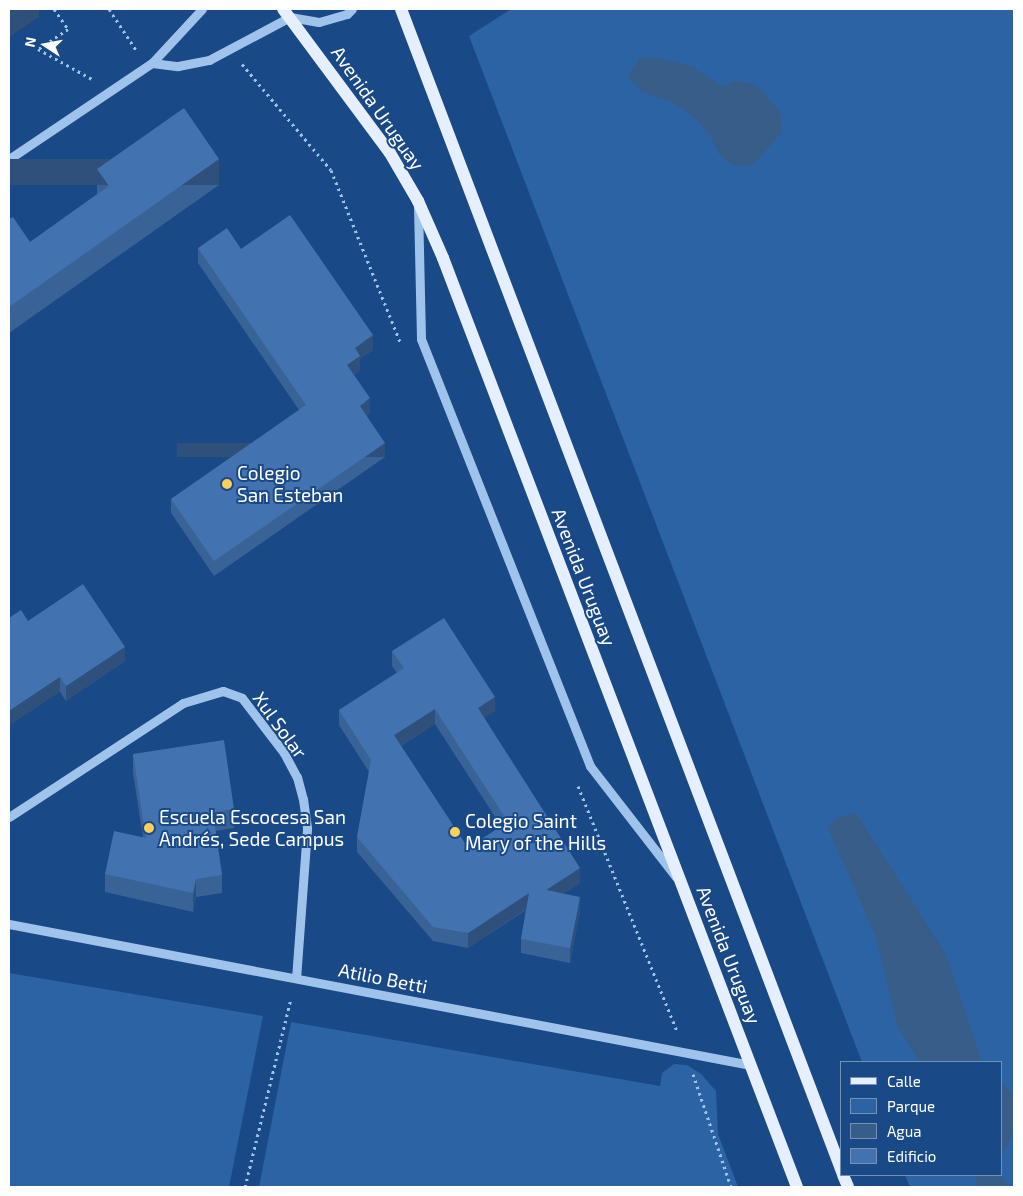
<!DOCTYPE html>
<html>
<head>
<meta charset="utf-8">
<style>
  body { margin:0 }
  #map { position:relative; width:1023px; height:1196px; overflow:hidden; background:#194986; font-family:"Exo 2",sans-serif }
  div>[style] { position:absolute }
  .green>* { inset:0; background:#2c63a4 }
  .water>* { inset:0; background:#385d89 }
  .path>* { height:3px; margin-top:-1.5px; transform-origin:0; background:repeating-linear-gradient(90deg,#a0c3ec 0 2.5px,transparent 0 6.5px) }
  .minor>* { height:9px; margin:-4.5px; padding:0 4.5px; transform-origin:4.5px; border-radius:4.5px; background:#a0c3ec }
  .major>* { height:12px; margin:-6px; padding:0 6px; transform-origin:6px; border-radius:6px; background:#e5efff }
  .wall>* { inset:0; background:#396397 }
  .shaded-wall>* { inset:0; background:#2e507b; transform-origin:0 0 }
  .building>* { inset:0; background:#4273b0 }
  .dots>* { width:14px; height:14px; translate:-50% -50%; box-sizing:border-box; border:2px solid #194986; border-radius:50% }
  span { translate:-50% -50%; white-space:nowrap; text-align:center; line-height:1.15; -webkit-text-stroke:4px #194986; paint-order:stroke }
  .street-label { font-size:19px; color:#fff }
  .poi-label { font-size:19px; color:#fff }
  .left { translate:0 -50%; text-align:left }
  .frame { position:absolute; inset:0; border:10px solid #fff; pointer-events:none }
  .legend { position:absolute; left:840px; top:1061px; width:162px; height:115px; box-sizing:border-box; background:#194986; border:1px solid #7592b6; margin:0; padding:6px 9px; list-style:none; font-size:15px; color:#fff }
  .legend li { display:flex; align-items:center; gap:10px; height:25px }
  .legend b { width:25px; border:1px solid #7592b6 }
  .north { position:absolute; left:20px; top:20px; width:50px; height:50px; -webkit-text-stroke:4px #194986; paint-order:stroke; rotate:281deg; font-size:14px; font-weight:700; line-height:20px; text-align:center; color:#fff }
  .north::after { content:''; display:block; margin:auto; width:18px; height:22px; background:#fff; clip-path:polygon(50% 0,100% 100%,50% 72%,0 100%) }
</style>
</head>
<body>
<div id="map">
  <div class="green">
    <i style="clip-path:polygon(511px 9px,1014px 9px,1014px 1187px,910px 1187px,905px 1175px,1002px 1175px,1002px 1062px,862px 1062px,469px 36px)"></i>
    <i style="clip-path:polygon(9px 973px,263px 1016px,229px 1187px,9px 1187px)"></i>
    <i style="clip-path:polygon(291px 1022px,660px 1086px,662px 1073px,674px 1064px,687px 1065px,701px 1074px,716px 1091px,718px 1134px,738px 1187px,259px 1187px)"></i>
  </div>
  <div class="water">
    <i style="clip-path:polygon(640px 58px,658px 58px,691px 66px,723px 87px,734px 81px,756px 84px,780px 111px,782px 132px,752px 166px,733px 165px,719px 155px,711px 136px,696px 119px,672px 102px,642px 92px,628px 76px)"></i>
    <i style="clip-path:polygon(856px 813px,946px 954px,982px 1062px,919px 1062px,897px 1025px,876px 937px,827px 826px,837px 818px)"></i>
    <i style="clip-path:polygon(1002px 1082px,1014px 1097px,1014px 1129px,1002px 1157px)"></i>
    <i style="clip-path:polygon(974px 1175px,1002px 1175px,1007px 1187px,978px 1187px)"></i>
  </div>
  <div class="path">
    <i style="left:54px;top:9px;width:24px;rotate:55deg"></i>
    <i style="left:68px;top:29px;width:36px;rotate:146deg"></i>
    <i style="left:38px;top:49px;width:62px;rotate:29.1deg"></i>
    <i style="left:109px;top:9px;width:49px;rotate:56.6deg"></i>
    <i style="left:242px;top:64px;width:138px;rotate:50deg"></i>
    <i style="left:331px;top:170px;width:185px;rotate:68.1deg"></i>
    <i style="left:578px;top:786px;width:264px;rotate:68deg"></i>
    <i style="left:693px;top:1074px;width:119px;rotate:71.4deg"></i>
    <i style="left:245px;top:1187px;width:195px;rotate:-76.3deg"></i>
  </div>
  <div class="minor">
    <i style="left:202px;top:9px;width:74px;rotate:132.8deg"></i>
    <i style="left:152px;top:63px;width:26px;rotate:7deg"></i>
    <i style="left:178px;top:66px;width:32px;rotate:-11deg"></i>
    <i style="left:209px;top:60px;width:92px;rotate:-28deg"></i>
    <i style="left:290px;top:17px;width:29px;rotate:10deg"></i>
    <i style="left:319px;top:22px;width:29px;rotate:-16deg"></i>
    <i style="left:347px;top:14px;width:7px;rotate:-45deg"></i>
    <i style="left:9px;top:159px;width:172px;rotate:-33.9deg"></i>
    <i style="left:418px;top:206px;width:133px;rotate:88.7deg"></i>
    <i style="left:421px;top:339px;width:459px;rotate:68.4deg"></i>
    <i style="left:590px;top:766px;width:140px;rotate:52.2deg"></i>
    <i style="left:9px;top:817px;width:208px;rotate:-33.2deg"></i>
    <i style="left:183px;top:703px;width:42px;rotate:-16.7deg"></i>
    <i style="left:223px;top:691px;width:20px;rotate:20deg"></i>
    <i style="left:242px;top:698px;width:69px;rotate:52.6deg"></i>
    <i style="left:284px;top:753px;width:27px;rotate:62deg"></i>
    <i style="left:297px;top:777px;width:23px;rotate:75deg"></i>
    <i style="left:303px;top:799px;width:30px;rotate:82deg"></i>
    <i style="left:307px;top:829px;width:149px;rotate:94.2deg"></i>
    <i style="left:9px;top:924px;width:755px;rotate:10.76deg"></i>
  </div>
  <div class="major">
    <i style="left:283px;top:9px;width:179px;rotate:53.4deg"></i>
    <i style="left:390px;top:153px;width:56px;rotate:59.7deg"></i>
    <i style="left:418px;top:201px;width:62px;rotate:66.3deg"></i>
    <i style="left:443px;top:258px;width:994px;rotate:69.14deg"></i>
    <i style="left:401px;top:9px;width:1244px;rotate:69.23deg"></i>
    <i style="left:843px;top:1175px;width:13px;rotate:67deg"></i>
  </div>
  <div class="wall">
    <i style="clip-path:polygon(97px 169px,219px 185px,9px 333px,9px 219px,30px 242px,97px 194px)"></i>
    <i style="clip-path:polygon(198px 248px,241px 249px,373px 350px,360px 359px,360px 370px,354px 375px,370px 413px,366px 416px,385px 457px,214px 576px,171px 513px,171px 499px,299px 410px,198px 263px)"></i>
    <i style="clip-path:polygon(28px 621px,125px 661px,66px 701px,60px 692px)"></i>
    <i style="clip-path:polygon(evenodd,392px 651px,495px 711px,484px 718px,580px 883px,563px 894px,580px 911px,570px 963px,521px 953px,521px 939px,526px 910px,468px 948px,433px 941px,357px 852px,357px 837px,369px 772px,339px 725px,339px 710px,397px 673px,392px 666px,392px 651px,435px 724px,501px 826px,468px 848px,401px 746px,435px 724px)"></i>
    <i style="clip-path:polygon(133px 754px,234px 809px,234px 828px,215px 831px,222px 875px,222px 893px,196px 897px,193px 912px,105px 892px,105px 874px,143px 837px,133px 773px)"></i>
  </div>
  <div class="shaded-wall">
    <i style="clip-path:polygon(13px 9px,39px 9px,39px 17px,9px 37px,9px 12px)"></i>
    <i style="left:219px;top:159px;width:26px;height:257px;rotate:90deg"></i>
    <i style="clip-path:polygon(373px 335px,373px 350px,360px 359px,360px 370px,347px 379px,347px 365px,355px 348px)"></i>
    <i style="clip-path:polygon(370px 398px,370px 413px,360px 420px,360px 406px)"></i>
    <i style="left:385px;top:443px;width:14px;height:208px;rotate:90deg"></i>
    <i style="clip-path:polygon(125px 647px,125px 661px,66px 701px,66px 686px)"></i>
    <i style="clip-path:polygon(60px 677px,60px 692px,9px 726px,9px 711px)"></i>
    <i style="clip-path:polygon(495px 697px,495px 711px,478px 722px,478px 708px)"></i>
    <i style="clip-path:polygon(435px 709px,435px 724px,394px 750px,394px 735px)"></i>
    <i style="clip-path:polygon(580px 868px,580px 883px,546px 905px,546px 890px)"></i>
    <i style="clip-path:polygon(196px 879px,196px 897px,193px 912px,193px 893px)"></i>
    <i style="clip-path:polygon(529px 893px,529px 907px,468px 948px,468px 933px)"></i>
    <i style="clip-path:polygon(580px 897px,580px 911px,570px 963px,570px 948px)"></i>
  </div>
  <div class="building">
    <i style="clip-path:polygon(184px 108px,219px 159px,9px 307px,9px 219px,13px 217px,30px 242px,109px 186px,97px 169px)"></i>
    <i style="clip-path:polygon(290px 215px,373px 335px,355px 348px,360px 356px,347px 365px,370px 398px,360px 406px,385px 443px,214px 561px,171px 499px,306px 405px,198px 248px,227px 228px,241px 249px)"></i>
    <i style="clip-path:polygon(83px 584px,125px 647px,66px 686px,60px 677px,9px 711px,9px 618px,21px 610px,28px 621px)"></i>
    <i style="clip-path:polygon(evenodd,444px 618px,495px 697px,478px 708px,580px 868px,546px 890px,580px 897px,570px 948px,521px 939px,529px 893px,468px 933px,433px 927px,357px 837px,371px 760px,339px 710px,404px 668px,392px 651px,444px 618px,435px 709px,508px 822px,468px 848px,394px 735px,435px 709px)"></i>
    <i style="clip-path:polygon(224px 740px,234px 809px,213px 812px,222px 875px,196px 879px,193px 893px,105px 874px,114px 831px,146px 838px,133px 754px)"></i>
  </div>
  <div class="dots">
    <i style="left:227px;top:484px;background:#ffcf5b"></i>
    <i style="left:149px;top:828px;background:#ffcf5b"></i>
    <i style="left:455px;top:832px;background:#ffcf5b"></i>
  </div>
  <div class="street-label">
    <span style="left:378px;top:108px;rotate:55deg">Avenida Uruguay</span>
    <span style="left:584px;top:577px;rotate:69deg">Avenida Uruguay</span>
    <span style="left:280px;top:725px;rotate:54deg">Xul Solar</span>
    <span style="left:729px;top:955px;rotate:69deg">Avenida Uruguay</span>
    <span style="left:383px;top:978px;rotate:11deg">Atilio Betti</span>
  </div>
  <div class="poi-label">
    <span class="left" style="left:237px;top:484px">Colegio<br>San Esteban</span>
    <span class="left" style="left:159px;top:828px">Escuela Escocesa San<br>Andrés, Sede Campus</span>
    <span class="left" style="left:465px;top:832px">Colegio Saint<br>Mary of the Hills</span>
  </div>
  <div class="frame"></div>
  <ul class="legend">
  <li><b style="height:6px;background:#e5efff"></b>Calle</li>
  <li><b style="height:14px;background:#2c63a4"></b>Parque</li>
  <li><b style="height:14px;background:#385d89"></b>Agua</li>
  <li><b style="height:14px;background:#4273b0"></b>Edificio</li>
  </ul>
  <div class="north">N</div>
</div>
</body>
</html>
